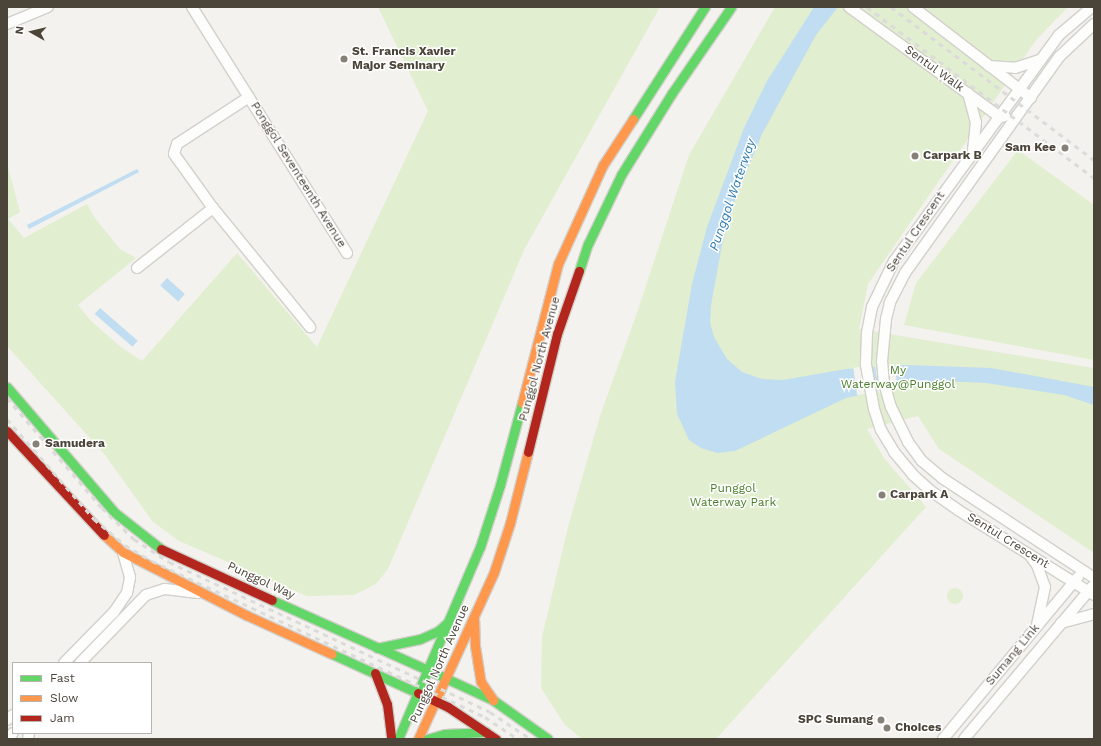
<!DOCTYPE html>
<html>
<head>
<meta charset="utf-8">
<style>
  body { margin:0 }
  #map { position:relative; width:1101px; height:746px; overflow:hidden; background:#f4f2ee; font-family:"Work Sans",sans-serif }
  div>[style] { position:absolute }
  .green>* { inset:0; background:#e1eecf }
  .round { border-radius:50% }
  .water>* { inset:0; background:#c0ddf1; transform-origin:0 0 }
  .pier>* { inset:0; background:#f4f2ee; transform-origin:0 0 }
  .roads { filter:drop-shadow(1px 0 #d2d0cb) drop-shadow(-1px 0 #d2d0cb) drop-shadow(0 1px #d2d0cb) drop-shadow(0 -1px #d2d0cb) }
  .street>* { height:10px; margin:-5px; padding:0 5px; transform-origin:5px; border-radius:5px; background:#fdfdfc }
  .fast>* { height:9px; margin:-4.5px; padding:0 4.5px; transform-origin:4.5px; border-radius:4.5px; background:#63d668 }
  .slow>* { height:9px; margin:-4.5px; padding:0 4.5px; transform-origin:4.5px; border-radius:4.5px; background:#ff974d }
  .jam>* { height:9px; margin:-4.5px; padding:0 4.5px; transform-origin:4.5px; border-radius:4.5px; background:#b3261e }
  .rail>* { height:3px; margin-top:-1.5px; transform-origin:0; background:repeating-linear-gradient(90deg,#dbdbda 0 5px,transparent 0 10px) }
  .dots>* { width:11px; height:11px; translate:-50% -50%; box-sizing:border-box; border:2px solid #fff; border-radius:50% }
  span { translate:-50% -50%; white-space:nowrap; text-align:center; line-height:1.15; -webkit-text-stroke:3px #fff; paint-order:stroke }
  .poi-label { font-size:12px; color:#4b4439; font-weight:700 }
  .left { translate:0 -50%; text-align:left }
  .right { translate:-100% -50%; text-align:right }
  .street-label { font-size:12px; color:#4b4439 }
  .park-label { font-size:12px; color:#4a7f2a }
  .water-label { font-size:13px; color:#2e7ab2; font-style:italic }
  .frame { position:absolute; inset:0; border:8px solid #4b4439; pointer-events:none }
  .legend { position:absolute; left:12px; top:662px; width:140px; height:72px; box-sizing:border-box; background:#fff; border:1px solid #b7b4b0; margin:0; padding:5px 7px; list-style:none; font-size:12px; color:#4b4439 }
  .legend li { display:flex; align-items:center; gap:8px; height:20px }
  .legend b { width:20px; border:1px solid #b7b4b0 }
  .north { position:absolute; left:12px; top:12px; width:40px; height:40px; -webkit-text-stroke:3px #fff; paint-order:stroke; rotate:278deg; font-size:11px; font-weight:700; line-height:16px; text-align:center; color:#4b4439 }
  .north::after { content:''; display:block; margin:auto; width:14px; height:18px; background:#4b4439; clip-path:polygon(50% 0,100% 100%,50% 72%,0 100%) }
</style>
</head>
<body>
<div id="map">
  <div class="green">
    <i style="clip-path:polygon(378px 7px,660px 7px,525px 248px,388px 569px,376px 584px,354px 595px,307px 596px,179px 541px,153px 522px,105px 455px,7px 346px,7px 163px,20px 212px,8px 219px,24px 238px,87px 204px,94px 217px,120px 249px,136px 258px,78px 305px,91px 321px,122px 348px,142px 361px,237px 253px,317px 347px,428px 111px)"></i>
    <i style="clip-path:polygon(775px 7px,1068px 7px,1036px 40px,868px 284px,859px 329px,1094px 368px,1094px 553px,939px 449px,918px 416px,867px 429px,884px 458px,926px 507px,716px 739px,582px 739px,565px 725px,541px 688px,542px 637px,568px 527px,600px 416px,638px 310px,689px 155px)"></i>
    <i style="clip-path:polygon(1018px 150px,1094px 205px,1094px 360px,904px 325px,916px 283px)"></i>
    <i class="round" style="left:947px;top:588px;width:16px;height:16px"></i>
  </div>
  <div class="water">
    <i style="clip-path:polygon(814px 7px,838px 7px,816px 35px,762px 134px,735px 200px,722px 245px,711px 305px,710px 322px,714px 337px,727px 359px,742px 372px,762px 379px,783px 380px,846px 369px,906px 365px,991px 368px,1094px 387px,1094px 405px,1064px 395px,986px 383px,942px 381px,911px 384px,846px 398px,735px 451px,717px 453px,701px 448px,689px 440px,677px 414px,675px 382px,692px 284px,707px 227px,744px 128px,767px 81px)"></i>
    <i style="clip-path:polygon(137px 169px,139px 172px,29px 229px,27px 225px)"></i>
    <i style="left:167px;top:278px;width:24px;height:10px;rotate:42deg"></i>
    <i style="left:100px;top:308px;width:50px;height:8px;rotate:41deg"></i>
  </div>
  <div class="pier">
    <i style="clip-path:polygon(894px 364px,898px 388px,879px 393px,875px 365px)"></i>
    <i style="left:872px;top:365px;width:28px;height:19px;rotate:82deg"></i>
  </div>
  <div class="roads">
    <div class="street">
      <i style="left:192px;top:7px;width:291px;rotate:57.8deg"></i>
      <i style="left:849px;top:7px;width:178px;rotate:36.1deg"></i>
      <i style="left:993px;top:112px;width:9px;rotate:36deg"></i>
      <i style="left:1000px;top:117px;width:5px;rotate:-11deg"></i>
      <i style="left:913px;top:7px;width:149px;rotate:37.6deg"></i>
      <i style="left:1092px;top:7px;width:43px;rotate:139.7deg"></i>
      <i style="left:1059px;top:35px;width:280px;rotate:126.1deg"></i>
      <i style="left:894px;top:261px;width:51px;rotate:115.6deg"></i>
      <i style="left:872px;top:307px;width:26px;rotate:101deg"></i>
      <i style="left:867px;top:333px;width:32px;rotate:92deg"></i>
      <i style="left:866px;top:365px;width:45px;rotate:79.7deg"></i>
      <i style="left:874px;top:409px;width:22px;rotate:72deg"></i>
      <i style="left:881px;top:430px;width:26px;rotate:59deg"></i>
      <i style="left:894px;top:452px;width:30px;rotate:50deg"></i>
      <i style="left:913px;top:475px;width:24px;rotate:42deg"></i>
      <i style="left:931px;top:491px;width:33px;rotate:35deg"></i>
      <i style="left:958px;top:510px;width:160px;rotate:32deg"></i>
      <i style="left:7px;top:24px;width:44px;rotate:-22.5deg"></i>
      <i style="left:1094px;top:24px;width:48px;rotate:136.7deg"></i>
      <i style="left:1059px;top:57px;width:265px;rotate:125.5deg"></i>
      <i style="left:905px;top:273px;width:34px;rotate:117deg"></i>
      <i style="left:890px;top:303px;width:16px;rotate:104deg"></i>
      <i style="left:886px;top:319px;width:42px;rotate:95.4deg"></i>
      <i style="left:882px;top:361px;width:22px;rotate:85deg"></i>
      <i style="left:884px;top:383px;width:25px;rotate:74deg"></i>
      <i style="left:891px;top:407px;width:39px;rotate:64deg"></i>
      <i style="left:908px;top:442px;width:24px;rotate:54deg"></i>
      <i style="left:922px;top:461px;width:26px;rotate:40deg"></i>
      <i style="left:942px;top:478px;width:182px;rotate:33.3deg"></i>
      <i style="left:989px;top:66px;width:26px;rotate:4deg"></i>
      <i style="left:1015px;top:68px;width:25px;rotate:-18deg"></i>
      <i style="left:968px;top:93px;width:30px;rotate:75deg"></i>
      <i style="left:976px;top:122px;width:30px;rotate:96deg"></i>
      <i style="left:249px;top:97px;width:86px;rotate:146.9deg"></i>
      <i style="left:177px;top:144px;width:10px;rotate:107deg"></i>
      <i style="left:174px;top:154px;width:67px;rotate:54.2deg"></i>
      <i style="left:213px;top:208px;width:154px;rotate:50.8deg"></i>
      <i style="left:137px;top:268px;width:97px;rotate:-38.3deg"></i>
      <i style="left:1031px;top:557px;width:10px;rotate:53deg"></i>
      <i style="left:1037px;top:565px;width:23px;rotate:70deg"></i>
      <i style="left:1045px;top:587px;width:38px;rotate:102deg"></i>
      <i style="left:1061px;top:623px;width:34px;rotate:-15deg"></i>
      <i style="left:64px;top:663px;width:71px;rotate:-45.6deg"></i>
      <i style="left:114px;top:612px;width:23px;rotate:-56deg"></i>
      <i style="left:127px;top:593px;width:16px;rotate:-79deg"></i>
      <i style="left:130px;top:577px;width:26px;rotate:-106deg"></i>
      <i style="left:80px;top:663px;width:95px;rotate:-45.9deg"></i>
      <i style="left:146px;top:595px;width:20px;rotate:-18deg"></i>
      <i style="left:165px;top:589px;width:33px;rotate:7deg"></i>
      <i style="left:7px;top:720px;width:8px;rotate:-40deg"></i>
      <i style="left:7px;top:739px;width:8px;rotate:-45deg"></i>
      <i style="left:28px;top:739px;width:6px;rotate:-81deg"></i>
      <i style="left:943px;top:739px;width:211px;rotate:-50.2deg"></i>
      <i style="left:964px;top:739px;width:200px;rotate:-49.9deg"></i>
    </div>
    <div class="fast">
      <i style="left:633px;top:119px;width:133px;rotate:-57.3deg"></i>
      <i style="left:579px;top:271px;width:28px;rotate:-72deg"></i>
      <i style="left:588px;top:244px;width:76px;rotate:-64.4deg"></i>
      <i style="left:621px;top:175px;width:97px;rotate:-58.1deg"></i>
      <i style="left:672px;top:93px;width:104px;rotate:-55.5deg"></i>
      <i style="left:7px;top:387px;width:165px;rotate:49.4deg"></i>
      <i style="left:114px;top:512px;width:60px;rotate:38.2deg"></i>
      <i style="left:272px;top:600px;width:171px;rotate:24.2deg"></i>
      <i style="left:377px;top:648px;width:44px;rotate:-11.8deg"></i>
      <i style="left:420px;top:639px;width:20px;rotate:-24deg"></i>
      <i style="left:438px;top:631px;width:12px;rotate:-42deg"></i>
      <i style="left:332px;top:654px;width:94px;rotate:24.4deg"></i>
      <i style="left:428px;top:670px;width:72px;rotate:24.8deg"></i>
      <i style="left:493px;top:700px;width:67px;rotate:35.3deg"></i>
      <i style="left:398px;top:739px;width:209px;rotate:-66.9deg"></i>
      <i style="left:480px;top:547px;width:65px;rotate:-72.1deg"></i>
      <i style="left:500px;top:485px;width:85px;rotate:-75deg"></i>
      <i style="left:427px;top:739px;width:18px;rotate:-16deg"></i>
      <i style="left:444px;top:734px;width:42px;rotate:-2.7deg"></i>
    </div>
    <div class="slow">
      <i style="left:522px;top:403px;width:144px;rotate:-75.5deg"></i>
      <i style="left:558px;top:264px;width:109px;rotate:-65.6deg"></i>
      <i style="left:603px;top:165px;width:55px;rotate:-56.9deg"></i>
      <i style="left:104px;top:535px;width:25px;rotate:42deg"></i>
      <i style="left:123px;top:552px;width:138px;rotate:27.1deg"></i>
      <i style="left:246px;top:615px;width:94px;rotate:24.4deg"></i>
      <i style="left:474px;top:618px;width:28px;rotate:88deg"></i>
      <i style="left:475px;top:646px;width:36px;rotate:81deg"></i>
      <i style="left:481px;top:682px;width:22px;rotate:56deg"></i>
      <i style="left:418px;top:739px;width:183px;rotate:-65.5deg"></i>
      <i style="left:494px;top:572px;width:52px;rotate:-71.9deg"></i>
      <i style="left:510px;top:523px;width:73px;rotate:-75.8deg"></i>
    </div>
    <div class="jam">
      <i style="left:7px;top:431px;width:142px;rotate:47deg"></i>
      <i style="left:528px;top:452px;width:122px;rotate:-76.2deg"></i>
      <i style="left:557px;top:334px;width:67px;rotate:-70.8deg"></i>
      <i style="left:161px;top:549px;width:122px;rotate:24.7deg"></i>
      <i style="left:375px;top:673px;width:33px;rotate:69deg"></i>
      <i style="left:387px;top:704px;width:35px;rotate:83deg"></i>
      <i style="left:418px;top:693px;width:33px;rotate:25deg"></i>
      <i style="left:448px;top:707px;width:58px;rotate:33.7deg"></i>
    </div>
  </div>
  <div class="rail">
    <i style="left:867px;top:7px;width:284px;rotate:37deg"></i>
    <i style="left:891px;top:7px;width:254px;rotate:37deg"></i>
    <i style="left:7px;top:398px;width:145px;rotate:49.2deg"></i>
    <i style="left:102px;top:508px;width:45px;rotate:44.1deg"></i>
    <i style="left:134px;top:539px;width:42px;rotate:33.3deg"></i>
    <i style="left:169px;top:562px;width:354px;rotate:25deg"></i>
    <i style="left:490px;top:712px;width:49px;rotate:33.4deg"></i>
    <i style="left:7px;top:419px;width:133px;rotate:49deg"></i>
    <i style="left:94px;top:519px;width:40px;rotate:40deg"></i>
    <i style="left:125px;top:545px;width:31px;rotate:31deg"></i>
    <i style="left:152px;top:561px;width:368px;rotate:25.1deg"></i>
    <i style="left:485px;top:717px;width:40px;rotate:34deg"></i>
  </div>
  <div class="dots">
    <i style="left:344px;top:59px;background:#868178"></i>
    <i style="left:1065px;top:148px;background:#868178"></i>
    <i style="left:915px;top:156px;background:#868178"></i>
    <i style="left:36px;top:444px;background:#868178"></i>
    <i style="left:882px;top:495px;background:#868178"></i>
    <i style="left:881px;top:720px;background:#868178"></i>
    <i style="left:887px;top:728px;background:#868178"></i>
  </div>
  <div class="poi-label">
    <span class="left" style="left:352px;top:59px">St. Francis Xavier<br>Major Seminary</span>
    <span class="right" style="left:1056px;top:148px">Sam Kee</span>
    <span class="left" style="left:923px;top:156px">Carpark B</span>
    <span class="left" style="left:45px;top:444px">Samudera</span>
    <span class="left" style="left:890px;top:495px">Carpark A</span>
    <span class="right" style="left:873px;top:720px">SPC Sumang</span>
    <span class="left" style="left:895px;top:728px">Choices</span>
  </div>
  <div class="street-label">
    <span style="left:934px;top:69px;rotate:36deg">Sentul Walk</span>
    <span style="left:298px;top:175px;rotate:58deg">Ponggol Seventeenth Avenue</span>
    <span style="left:916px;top:232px;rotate:-56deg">Sentul Crescent</span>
    <span style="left:540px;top:359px;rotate:-75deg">Punggol North Avenue</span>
    <span style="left:1008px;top:541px;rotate:32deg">Sentul Crescent</span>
    <span style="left:261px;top:581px;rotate:25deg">Punggol Way</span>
    <span style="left:1013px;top:655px;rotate:-50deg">Sumang Link</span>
    <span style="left:440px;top:664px;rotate:-66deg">Punggol North Avenue</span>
  </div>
  <div class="park-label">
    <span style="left:898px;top:378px">My<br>Waterway@Punggol</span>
    <span style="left:733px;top:496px">Punggol<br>Waterway Park</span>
  </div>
  <div class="water-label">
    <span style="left:733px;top:195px;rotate:-71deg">Punggol Waterway</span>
  </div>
  <div class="frame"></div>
  <ul class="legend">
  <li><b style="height:5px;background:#63d668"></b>Fast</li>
  <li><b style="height:5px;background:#ff974d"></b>Slow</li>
  <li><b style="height:5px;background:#b3261e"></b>Jam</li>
  </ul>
  <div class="north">N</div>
</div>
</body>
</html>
